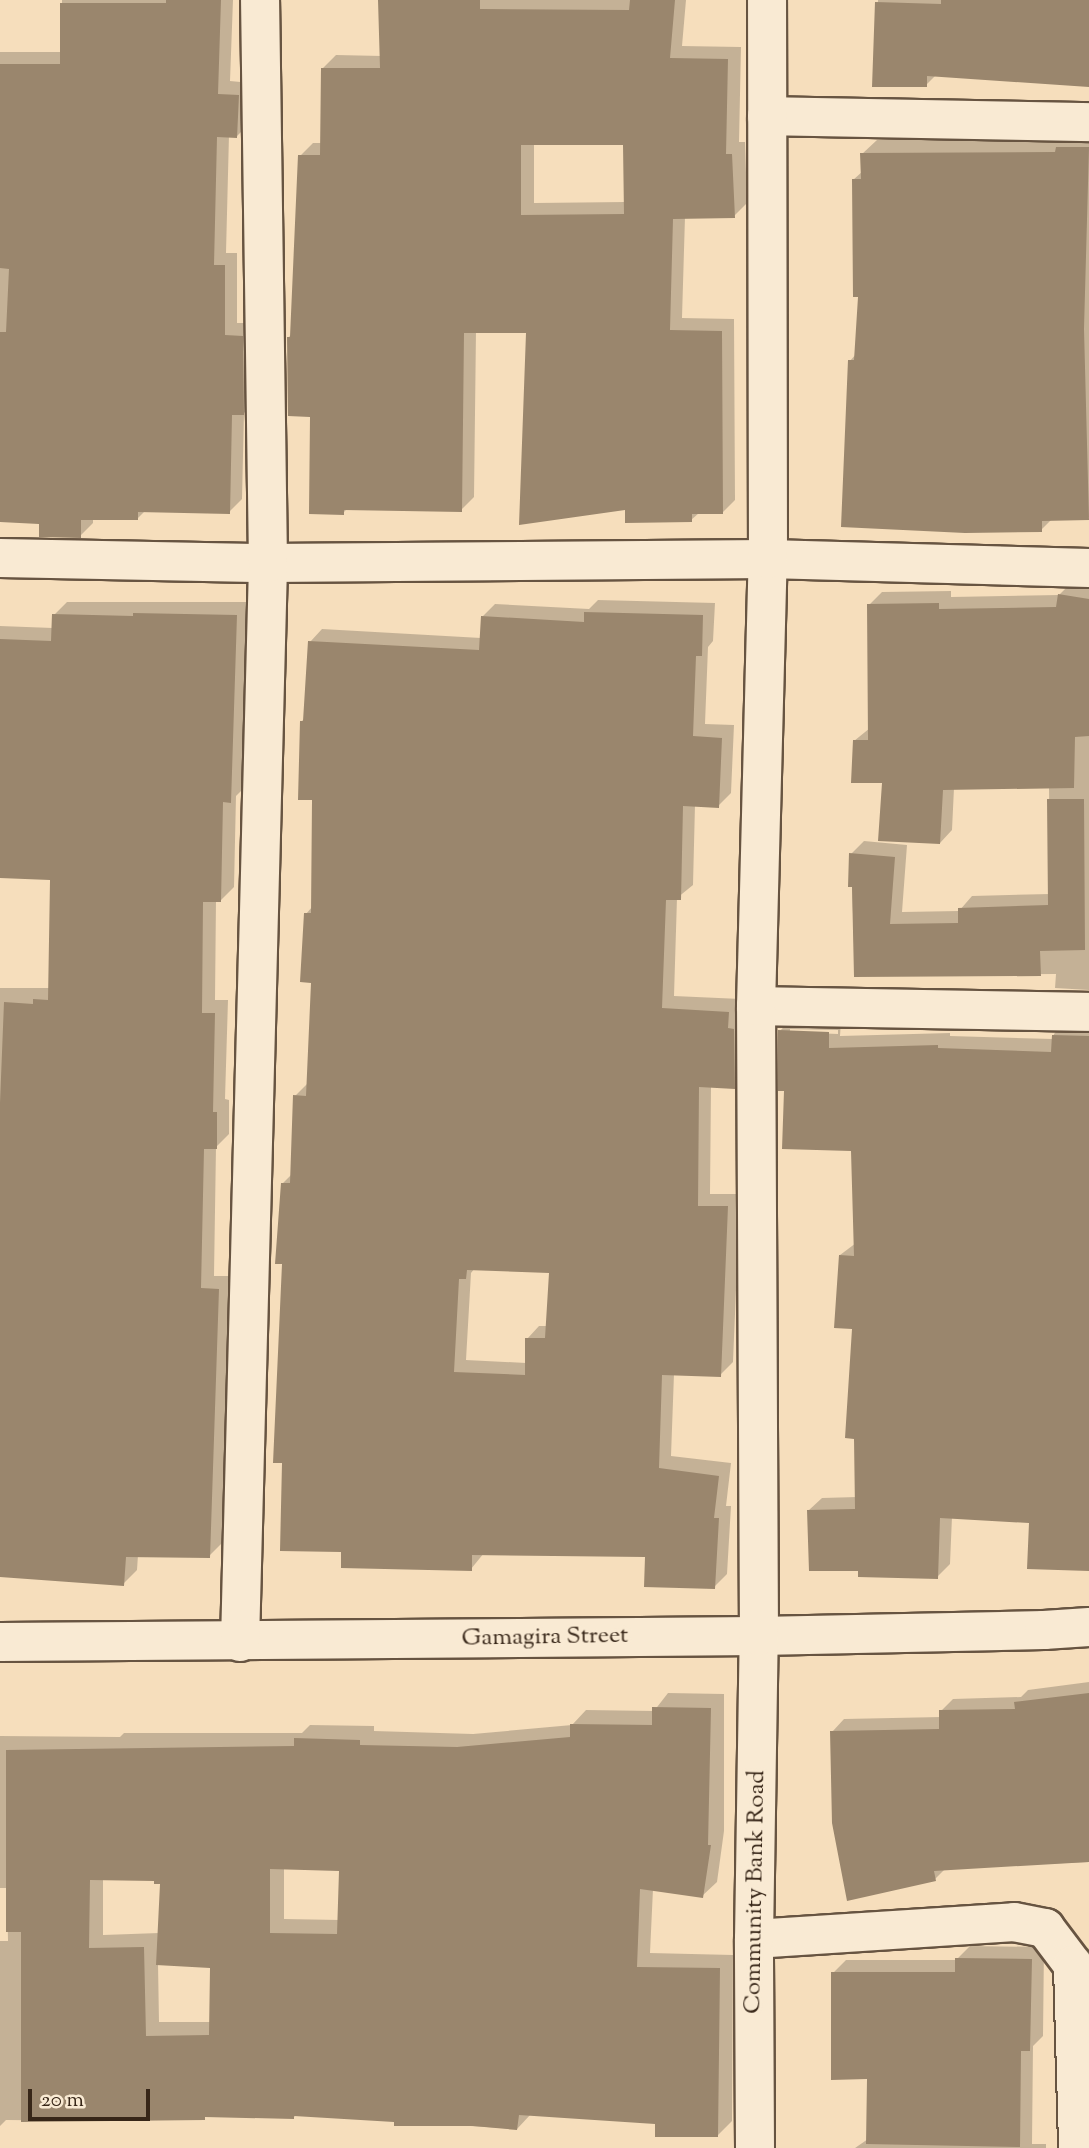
<!DOCTYPE html>
<html>
<head>
<meta charset="utf-8">
<style>
  body { margin:0 }
  #map { position:relative; width:1089px; height:2148px; overflow:hidden; background:#f6debc; font-family:"Sorts Mill Goudy",serif }
  div>[style] { position:absolute }
  .shadow>* { inset:0; background:#0003 }
  .building>* { inset:0; background:#9a866d }
  .roads { filter:drop-shadow(2px 0 #675441) drop-shadow(-2px 0 #675441) drop-shadow(0 2px #675441) drop-shadow(0 -2px #675441) }
  .minor>* { height:38px; margin:-19px; padding:0 19px; transform-origin:19px; border-radius:19px; background:#f9ead3 }
  span { translate:-50% -50%; white-space:nowrap; text-align:center; line-height:1.15; -webkit-text-stroke:6px #f9ead3; paint-order:stroke }
  .street-label { font-size:24px; color:#372618 }
  .scale { position:absolute; left:28px; top:2089px; width:122px; height:32px; box-sizing:border-box; border:4px solid #372618; border-top:0; padding-left:9px; font-size:21px; line-height:24px; white-space:nowrap; color:#372618; -webkit-text-stroke:5px #f9ead3; paint-order:stroke }
</style>
</head>
<body>
<div id="map">
  <div class="shadow">
    <i style="clip-path:polygon(62px 0,233px 0,230px 81px,251px 83px,250px 123px,237px 136px,229px 135px,226px 253px,237px 253px,237px 323px,255px 323px,256px 401px,244px 413px,242px 499px,229px 512px,145px 511px,137px 519px,93px 519px,93px 523px,80px 536px,41px 522px,0 520px,0 52px,62px 52px)"></i>
    <i style="clip-path:polygon(evenodd,380px 0,686px 0,682px 46px,741px 47px,739px 142px,745px 142px,747px 203px,734px 216px,685px 217px,682px 318px,734px 319px,735px 500px,722px 513px,699px 513px,691px 520px,626px 508px,528px 331px,476px 331px,474px 497px,461px 510px,347px 509px,343px 513px,288px 338px,292px 334px,300px 156px,313px 143px,322px 143px,323px 68px,336px 55px,382px 56px,380px 0,534px 143px,625px 144px,625px 202px,534px 203px,534px 143px)"></i>
    <i style="clip-path:polygon(878px 0,1089px 0,1089px 85px,936px 75px,926px 85px,874px 85px)"></i>
    <i style="clip-path:polygon(1089px 134px,1089px 517px,1053px 518px,1041px 530px,850px 361px,856px 354px,860px 295px,853px 180px,863px 171px,862px 154px,877px 140px,1067px 138px)"></i>
    <i style="clip-path:polygon(1072px 582px,1089px 585px,1089px 990px,1055px 988px,1056px 974px,855px 975px,851px 854px,864px 841px,907px 845px,902px 912px,959px 911px,972px 896px,1050px 894px,1049px 787px,954px 788px,952px 830px,940px 843px,884px 782px,854px 741px,870px 728px,869px 605px,882px 592px,951px 591px,951px 597px,1059px 595px)"></i>
    <i style="clip-path:polygon(evenodd,598px 600px,715px 603px,713px 641px,708px 647px,705px 724px,734px 725px,731px 793px,718px 806px,695px 805px,693px 885px,677px 898px,674px 996px,741px 999px,746px 1074px,734px 1087px,711px 1086px,710px 1194px,740px 1194px,733px 1362px,720px 1375px,674px 1374px,671px 1456px,731px 1463px,726px 1506px,731px 1506px,727px 1574px,714px 1587px,647px 1555px,484px 1553px,471px 1569px,343px 1550px,283px 1263px,283px 1183px,292px 1174px,295px 1096px,308px 1083px,313px 981px,306px 914px,312px 907px,314px 798px,301px 722px,305px 718px,310px 642px,322px 629px,481px 638px,482px 617px,495px 604px,589px 609px,598px 600px,475px 1268px,551px 1271px,547px 1326px,539px 1326px,527px 1339px,526px 1363px,466px 1360px,471px 1273px,475px 1268px)"></i>
    <i style="clip-path:polygon(67px 602px,249px 602px,244px 788px,236px 796px,234px 887px,221px 900px,216px 900px,215px 1000px,228px 1000px,225px 1099px,229px 1100px,229px 1134px,216px 1147px,214px 1276px,232px 1276px,222px 1543px,209px 1556px,138px 1555px,137px 1570px,123px 1584px,0 1574px,0 988px,50px 988px,52px 878px,0 876px,0 626px,53px 628px,54px 615px)"></i>
    <i style="clip-path:polygon(evenodd,792px 1018px,841px 1020px,840px 1036px,950px 1033px,950px 1036px,1053px 1039px,1054px 1034px,1066px 1021px,1089px 1020px,1089px 1569px,1031px 1521px,952px 1517px,950px 1564px,937px 1577px,860px 1569px,809px 1510px,822px 1498px,857px 1497px,854px 1327px,840px 1255px,856px 1243px,853px 1150px,786px 1090px,780px 1031px,792px 1018px,790px 1029px,838px 1030px,838px 1034px,790px 1032px,790px 1029px)"></i>
    <i style="clip-path:polygon(1089px 1682px,1089px 1862px,946px 1868px,935px 1879px,832px 1732px,844px 1719px,941px 1717px,941px 1711px,953px 1699px,1021px 1697px,1028px 1690px)"></i>
    <i style="clip-path:polygon(evenodd,668px 1693px,724px 1694px,724px 1831px,717px 1882px,702px 1896px,653px 1889px,650px 1953px,733px 1955px,732px 2121px,718px 2135px,657px 2122px,531px 2114px,517px 2129px,296px 2115px,293px 2118px,207px 2115px,204px 2118px,105px 2121px,6px 2120px,0 2126px,0 1941px,8px 1941px,7px 1888px,0 1888px,0 1736px,120px 1737px,124px 1733px,302px 1733px,310px 1725px,374px 1726px,374px 1731px,473px 1734px,572px 1725px,586px 1710px,654px 1711px,668px 1693px,284px 1868px,341px 1869px,340px 1920px,284px 1919px,284px 1868px,668px 1693px,103px 1878px,155px 1879px,162px 1882px,159px 1933px,103px 1935px,103px 1878px,668px 1693px,158px 1963px,211px 1966px,211px 2022px,159px 2022px,158px 1963px)"></i>
    <i style="clip-path:polygon(970px 1946px,1044px 1947px,1043px 2036px,1033px 2046px,1032px 2144px,1046px 2144px,1046px 2148px,855px 2148px,868px 2139px,869px 2077px,833px 1973px,846px 1960px,956px 1960px)"></i>
  </div>
  <div class="building">
    <i style="clip-path:polygon(166px 0,221px 0,218px 94px,239px 95px,237px 138px,217px 137px,214px 265px,225px 265px,225px 335px,243px 336px,244px 415px,232px 415px,230px 514px,138px 512px,138px 520px,81px 520px,81px 538px,39px 537px,39px 524px,0 522px,0 332px,6px 332px,9px 269px,0 268px,0 64px,60px 64px,60px 3px,166px 3px)"></i>
    <i style="clip-path:polygon(evenodd,378px 0,480px 0,480px 9px,629px 10px,630px 0,675px 0,670px 58px,728px 59px,726px 154px,732px 154px,735px 218px,673px 219px,670px 330px,722px 331px,723px 514px,692px 514px,692px 522px,625px 523px,625px 510px,519px 525px,526px 333px,464px 333px,462px 512px,344px 510px,344px 515px,309px 514px,310px 417px,288px 416px,287px 337px,290px 337px,298px 155px,320px 155px,321px 68px,380px 68px,378px 0,521px 145px,623px 145px,624px 214px,521px 215px,521px 145px)"></i>
    <i style="clip-path:polygon(941px 0,1089px 0,1089px 87px,927px 76px,927px 87px,872px 87px,875px 2px,941px 4px)"></i>
    <i style="clip-path:polygon(1056px 147px,1089px 147px,1084px 329px,1089px 520px,1042px 521px,1042px 532px,965px 533px,841px 527px,848px 360px,854px 360px,858px 297px,853px 297px,852px 179px,861px 179px,860px 153px,1055px 152px)"></i>
    <i style="clip-path:polygon(1058px 594px,1089px 599px,1089px 736px,1075px 737px,1074px 788px,943px 790px,940px 844px,878px 841px,882px 783px,851px 783px,853px 740px,868px 740px,867px 604px,939px 603px,939px 609px,1056px 607px)"></i>
    <i style="clip-path:polygon(evenodd,584px 612px,703px 615px,702px 656px,696px 656px,693px 736px,722px 738px,719px 808px,683px 806px,681px 900px,666px 900px,662px 1008px,729px 1012px,728px 1028px,734px 1029px,735px 1089px,699px 1087px,698px 1206px,728px 1206px,721px 1377px,662px 1375px,659px 1468px,719px 1476px,714px 1518px,719px 1518px,715px 1589px,644px 1587px,645px 1557px,472px 1555px,472px 1571px,341px 1568px,341px 1552px,280px 1551px,282px 1463px,273px 1463px,282px 1264px,275px 1264px,281px 1183px,290px 1183px,293px 1095px,306px 1096px,311px 983px,300px 982px,304px 913px,311px 913px,312px 800px,298px 800px,300px 721px,303px 721px,308px 641px,479px 650px,481px 616px,584px 622px,584px 612px,467px 1270px,549px 1273px,545px 1338px,525px 1338px,525px 1375px,454px 1372px,459px 1279px,466px 1279px,467px 1270px)"></i>
    <i style="clip-path:polygon(133px 613px,237px 615px,231px 803px,223px 802px,221px 902px,203px 902px,202px 1013px,215px 1013px,213px 1112px,217px 1112px,217px 1149px,204px 1149px,201px 1288px,219px 1289px,210px 1558px,126px 1557px,124px 1586px,0 1577px,0 1103px,4px 1002px,33px 1004px,33px 999px,48px 1000px,50px 880px,0 878px,0 639px,51px 641px,52px 614px,133px 616px)"></i>
    <i style="clip-path:polygon(1047px 799px,1084px 799px,1085px 950px,1040px 951px,1041px 976px,854px 977px,852px 887px,848px 887px,849px 853px,895px 857px,890px 924px,958px 923px,958px 908px,1048px 905px)"></i>
    <i style="clip-path:polygon(778px 1030px,829px 1032px,829px 1048px,938px 1045px,938px 1048px,1051px 1052px,1052px 1035px,1089px 1036px,1089px 1571px,1027px 1569px,1029px 1523px,940px 1518px,938px 1579px,858px 1577px,858px 1571px,809px 1571px,807px 1510px,855px 1509px,854px 1439px,845px 1438px,852px 1329px,834px 1328px,839px 1255px,854px 1256px,851px 1151px,782px 1149px,784px 1091px,778px 1091px)"></i>
    <i style="clip-path:polygon(1089px 1693px,1089px 1862px,934px 1871px,936px 1881px,847px 1901px,832px 1823px,830px 1731px,939px 1729px,939px 1710px,1015px 1709px,1014px 1702px)"></i>
    <i style="clip-path:polygon(evenodd,652px 1707px,711px 1708px,708px 1845px,711px 1845px,703px 1898px,640px 1889px,637px 1967px,720px 1968px,718px 2137px,655px 2137px,655px 2124px,519px 2115px,517px 2130px,473px 2126px,394px 2126px,394px 2122px,294px 2116px,294px 2119px,205px 2117px,205px 2120px,21px 2122px,21px 1932px,6px 1932px,6px 1750px,294px 1746px,294px 1738px,360px 1740px,360px 1745px,457px 1747px,570px 1737px,570px 1724px,652px 1725px,652px 1707px,270px 1869px,339px 1871px,337px 1934px,270px 1933px,270px 1869px,652px 1707px,90px 1880px,154px 1881px,154px 1884px,160px 1884px,156px 1965px,210px 1968px,209px 2035px,146px 2036px,144px 1947px,89px 1948px,90px 1880px)"></i>
    <i style="clip-path:polygon(955px 1958px,1032px 1959px,1030px 2051px,1021px 2051px,1020px 2147px,866px 2144px,867px 2079px,831px 2080px,831px 1972px,955px 1972px)"></i>
  </div>
  <div class="roads">
    <div class="minor">
      <i style="left:767px;top:116px;width:322px;rotate:1.1deg"></i>
      <i style="left:0;top:558px;width:268px;rotate:1.1deg"></i>
      <i style="left:268px;top:563px;width:500px;rotate:-0.46deg"></i>
      <i style="left:768px;top:559px;width:321px;rotate:1.6deg"></i>
      <i style="left:756px;top:1006px;width:333px;rotate:1deg"></i>
      <i style="left:0;top:1642px;width:759px;rotate:-0.45deg"></i>
      <i style="left:759px;top:1636px;width:285px;rotate:-1.2deg"></i>
      <i style="left:1044px;top:1630px;width:45px;rotate:-3.8deg"></i>
      <i style="left:240px;top:1642px;width:1079px;rotate:-88.51deg"></i>
      <i style="left:268px;top:563px;width:563px;rotate:-90.81deg"></i>
      <i style="left:754px;top:1939px;width:261px;rotate:-3.7deg"></i>
      <i style="left:1014px;top:1922px;width:32px;rotate:11deg"></i>
      <i style="left:1045px;top:1928px;width:46px;rotate:52.9deg"></i>
      <i style="left:1073px;top:1965px;width:183px;rotate:88.4deg"></i>
      <i style="left:755px;top:2148px;width:209px;rotate:-90.3deg"></i>
      <i style="left:754px;top:1939px;width:303px;rotate:-89.1deg"></i>
      <i style="left:759px;top:1636px;width:630px;rotate:-90.27deg"></i>
      <i style="left:756px;top:1006px;width:447px;rotate:-88.5deg"></i>
      <i style="left:768px;top:559px;width:559px;rotate:-90.1deg"></i>
    </div>
  </div>
  <div class="street-label">
    <span style="left:545px;top:1638px;rotate:-1deg">Gamagira Street</span>
    <span style="left:756px;top:1892px;rotate:-89deg">Community Bank Road</span>
  </div>
  <div class="scale">20 m</div>
</div>
</body>
</html>
